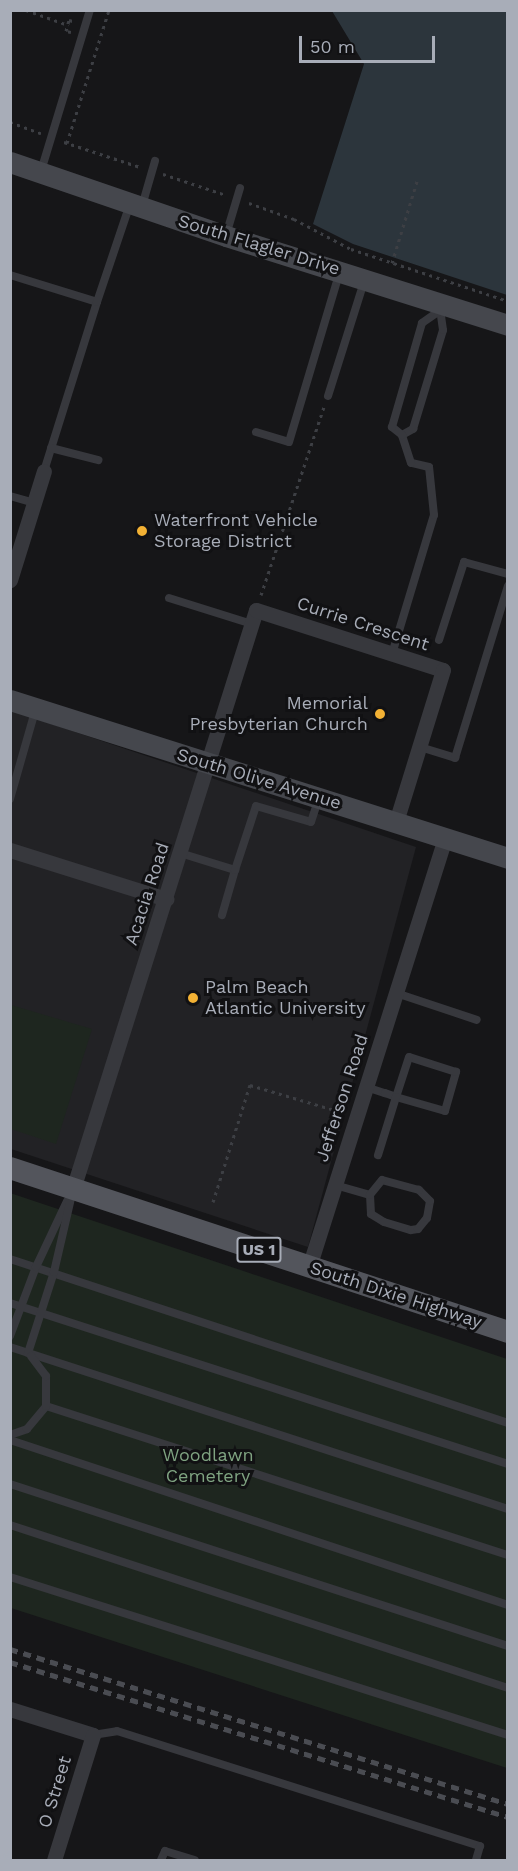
<!DOCTYPE html>
<html>
<head>
<meta charset="utf-8">
<style>
  body { margin:0 }
  #map { position:relative; width:518px; height:1871px; overflow:hidden; background:#161618; font-family:"Work Sans",sans-serif }
  div>[style] { position:absolute }
  .built>* { inset:0; background:#222225 }
  .green>* { inset:0; background:#1e261f }
  .water>* { inset:0; background:#2c353c }
  .path>* { height:3px; margin-top:-1.5px; transform-origin:0; background:repeating-linear-gradient(90deg,#3d3f44 0 3px,transparent 0 7.5px) }
  .lane>* { height:8px; margin:-4px; padding:0 4px; transform-origin:4px; border-radius:4px; background:#37383d }
  .street>* { height:15px; margin:-7.5px; padding:0 7.5px; transform-origin:7.5px; border-radius:7.5px; background:#37383d }
  .secondary>* { height:21px; margin:-10.5px; padding:0 10.5px; transform-origin:10.5px; border-radius:10.5px; background:#45474d }
  .primary>* { height:22px; margin:-11px; padding:0 11px; transform-origin:11px; border-radius:11px; background:#53555c }
  .rail>* { height:4.5px; margin-top:-2.25px; transform-origin:0; background:repeating-linear-gradient(90deg,#4a4c52 0 8px,transparent 0 14px) }
  .dots>* { width:16px; height:16px; translate:-50% -50%; box-sizing:border-box; border:3px solid #111113; border-radius:50% }
  span { translate:-50% -50%; white-space:nowrap; text-align:center; line-height:1.15; -webkit-text-stroke:6px #111113; paint-order:stroke }
  .shield-label span { padding:2px 4px; background:#111113; border:2px solid; border-radius:4px; -webkit-text-stroke-width:0 }
  .shield-label { font-size:16px; color:#a8adb8; font-weight:700 }
  .street-label { font-size:18px; color:#a8adb8 }
  .poi-label { font-size:18px; color:#a8adb8 }
  .left { translate:0 -50%; text-align:left }
  .right { translate:-100% -50%; text-align:right }
  .park-label { font-size:18px; color:#7fa381 }
  .frame { position:absolute; inset:0; border:12px solid #a8adb8; pointer-events:none }
  .scale { position:absolute; left:299px; top:36px; width:136px; height:27px; box-sizing:border-box; border:3px solid #a8adb8; border-top:0; padding-left:8px; font-size:18px; line-height:21px; white-space:nowrap; color:#a8adb8; -webkit-text-stroke:4px #111113; paint-order:stroke }
</style>
</head>
<body>
<div id="map">
  <div class="built">
    <i style="clip-path:polygon(10px 710px,416px 847px,308px 1247px,11px 1149px)"></i>
  </div>
  <div class="green">
    <i style="clip-path:polygon(11px 1005px,92px 1029px,56px 1144px,11px 1129px)"></i>
    <i style="clip-path:polygon(10px 1193px,507px 1359px,507px 1768px,11px 1608px)"></i>
  </div>
  <div class="water">
    <i style="clip-path:polygon(332px 11px,507px 11px,507px 295px,353px 244px,313px 224px,364px 64px)"></i>
  </div>
  <div class="path">
    <i style="left:26px;top:10px;width:45px;rotate:19.7deg"></i>
    <i style="left:71px;top:32px;width:5px;rotate:-169deg"></i>
    <i style="left:66px;top:31px;width:11px;rotate:-75deg"></i>
    <i style="left:69px;top:20px;width:4px;rotate:14deg"></i>
    <i style="left:10px;top:122px;width:33px;rotate:20deg"></i>
    <i style="left:64px;top:142px;width:80px;rotate:18.2deg"></i>
    <i style="left:67px;top:143px;width:139px;rotate:-72.5deg"></i>
    <i style="left:163px;top:174px;width:66px;rotate:18.4deg"></i>
    <i style="left:249px;top:203px;width:48px;rotate:19.6deg"></i>
    <i style="left:294px;top:219px;width:64px;rotate:27.8deg"></i>
    <i style="left:351px;top:249px;width:165px;rotate:18.3deg"></i>
    <i style="left:392px;top:263px;width:89px;rotate:-73deg"></i>
    <i style="left:261px;top:595px;width:198px;rotate:-71.5deg"></i>
    <i style="left:213px;top:1202px;width:123px;rotate:-72.5deg"></i>
    <i style="left:250px;top:1085px;width:92px;rotate:16.5deg"></i>
  </div>
  <div class="lane">
    <i style="left:41px;top:171px;width:168px;rotate:-73.1deg"></i>
    <i style="left:142px;top:206px;width:47px;rotate:-73.9deg"></i>
    <i style="left:226px;top:235px;width:49px;rotate:-73.4deg"></i>
    <i style="left:10px;top:275px;width:91px;rotate:17.2deg"></i>
    <i style="left:97px;top:302px;width:177px;rotate:107.4deg"></i>
    <i style="left:97px;top:302px;width:103px;rotate:-71.4deg"></i>
    <i style="left:328px;top:396px;width:120px;rotate:-72.5deg"></i>
    <i style="left:256px;top:432px;width:34px;rotate:17deg"></i>
    <i style="left:289px;top:442px;width:175px;rotate:-73.4deg"></i>
    <i style="left:402px;top:435px;width:13px;rotate:-29deg"></i>
    <i style="left:413px;top:429px;width:103px;rotate:-73.1deg"></i>
    <i style="left:443px;top:330px;width:22px;rotate:-98deg"></i>
    <i style="left:51px;top:448px;width:49px;rotate:14.3deg"></i>
    <i style="left:10px;top:496px;width:26px;rotate:16deg"></i>
    <i style="left:169px;top:598px;width:87px;rotate:17.4deg"></i>
    <i style="left:439px;top:640px;width:82px;rotate:-72.2deg"></i>
    <i style="left:464px;top:562px;width:46px;rotate:15.3deg"></i>
    <i style="left:392px;top:654px;width:145px;rotate:-73.2deg"></i>
    <i style="left:434px;top:515px;width:48px;rotate:-95.9deg"></i>
    <i style="left:429px;top:467px;width:18px;rotate:-167deg"></i>
    <i style="left:411px;top:463px;width:29px;rotate:-108deg"></i>
    <i style="left:402px;top:435px;width:13px;rotate:-141deg"></i>
    <i style="left:392px;top:427px;width:108px;rotate:-73.9deg"></i>
    <i style="left:422px;top:323px;width:19px;rotate:-35deg"></i>
    <i style="left:420px;top:747px;width:37px;rotate:17deg"></i>
    <i style="left:455px;top:758px;width:180px;rotate:-72.9deg"></i>
    <i style="left:10px;top:799px;width:91px;rotate:-74.1deg"></i>
    <i style="left:180px;top:853px;width:58px;rotate:17.2deg"></i>
    <i style="left:235px;top:870px;width:47px;rotate:106.1deg"></i>
    <i style="left:235px;top:870px;width:67px;rotate:-71.8deg"></i>
    <i style="left:256px;top:806px;width:57px;rotate:16.2deg"></i>
    <i style="left:311px;top:822px;width:23px;rotate:-72deg"></i>
    <i style="left:396px;top:993px;width:85px;rotate:18.4deg"></i>
    <i style="left:366px;top:1087px;width:20px;rotate:18deg"></i>
    <i style="left:385px;top:1093px;width:12px;rotate:20deg"></i>
    <i style="left:396px;top:1097px;width:51px;rotate:15.9deg"></i>
    <i style="left:445px;top:1111px;width:41px;rotate:-74.2deg"></i>
    <i style="left:456px;top:1072px;width:49px;rotate:-162.3deg"></i>
    <i style="left:409px;top:1057px;width:42px;rotate:108deg"></i>
    <i style="left:396px;top:1097px;width:61px;rotate:107.2deg"></i>
    <i style="left:335px;top:1185px;width:36px;rotate:16deg"></i>
    <i style="left:370px;top:1195px;width:19px;rotate:87deg"></i>
    <i style="left:371px;top:1214px;width:15px;rotate:32deg"></i>
    <i style="left:384px;top:1222px;width:28px;rotate:17deg"></i>
    <i style="left:411px;top:1230px;width:7px;rotate:-8deg"></i>
    <i style="left:418px;top:1229px;width:14px;rotate:-51deg"></i>
    <i style="left:427px;top:1218px;width:17px;rotate:-80deg"></i>
    <i style="left:430px;top:1201px;width:16px;rotate:-135deg"></i>
    <i style="left:419px;top:1190px;width:38px;rotate:-165deg"></i>
    <i style="left:382px;top:1180px;width:19px;rotate:129deg"></i>
    <i style="left:10px;top:1259px;width:524px;rotate:18.23deg"></i>
    <i style="left:10px;top:1303px;width:523px;rotate:17.92deg"></i>
    <i style="left:10px;top:1336px;width:74px;rotate:-69.4deg"></i>
    <i style="left:36px;top:1267px;width:73px;rotate:-64.8deg"></i>
    <i style="left:10px;top:1347px;width:524px;rotate:18.02deg"></i>
    <i style="left:28px;top:1353px;width:85px;rotate:-72.2deg"></i>
    <i style="left:54px;top:1272px;width:84px;rotate:-77deg"></i>
    <i style="left:46px;top:1406px;width:485px;rotate:17.9deg"></i>
    <i style="left:10px;top:1435px;width:18px;rotate:-19deg"></i>
    <i style="left:27px;top:1429px;width:30px;rotate:-50deg"></i>
    <i style="left:46px;top:1406px;width:30px;rotate:-90deg"></i>
    <i style="left:46px;top:1376px;width:25px;rotate:-127deg"></i>
    <i style="left:10px;top:1440px;width:525px;rotate:18.33deg"></i>
    <i style="left:10px;top:1484px;width:524px;rotate:18.02deg"></i>
    <i style="left:10px;top:1525px;width:524px;rotate:18.12deg"></i>
    <i style="left:10px;top:1577px;width:522px;rotate:17.6deg"></i>
    <i style="left:93px;top:1735px;width:24px;rotate:-9deg"></i>
    <i style="left:117px;top:1731px;width:381px;rotate:17.6deg"></i>
    <i style="left:480px;top:1846px;width:15px;rotate:106deg"></i>
    <i style="left:161px;top:1860px;width:10px;rotate:-66deg"></i>
    <i style="left:165px;top:1851px;width:31px;rotate:17deg"></i>
  </div>
  <div class="street">
    <i style="left:10px;top:580px;width:114px;rotate:-72.7deg"></i>
    <i style="left:10px;top:850px;width:164px;rotate:17.4deg"></i>
    <i style="left:73px;top:1189px;width:607px;rotate:-72.46deg"></i>
    <i style="left:256px;top:610px;width:196px;rotate:17.8deg"></i>
    <i style="left:443px;top:670px;width:159px;rotate:107.2deg"></i>
    <i style="left:309px;top:1267px;width:450px;rotate:-72.4deg"></i>
    <i style="left:10px;top:1709px;width:87px;rotate:17.4deg"></i>
    <i style="left:93px;top:1735px;width:131px;rotate:107.3deg"></i>
  </div>
  <div class="secondary">
    <i style="left:10px;top:162px;width:228px;rotate:18.9deg"></i>
    <i style="left:226px;top:236px;width:296px;rotate:17.5deg"></i>
    <i style="left:10px;top:700px;width:522px;rotate:17.6deg"></i>
  </div>
  <div class="primary">
    <i style="left:10px;top:1168px;width:524px;rotate:18.23deg"></i>
  </div>
  <div class="rail">
    <i style="left:10px;top:1649px;width:522px;rotate:17.29deg"></i>
    <i style="left:10px;top:1662px;width:522px;rotate:17.29deg"></i>
  </div>
  <div class="dots">
    <i style="left:142px;top:531px;background:#f2b134"></i>
    <i style="left:380px;top:714px;background:#f2b134"></i>
    <i style="left:193px;top:998px;background:#f2b134"></i>
  </div>
  <div class="shield-label">
    <span style="left:259px;top:1250px">US 1</span>
  </div>
  <div class="street-label">
    <span style="left:259px;top:245px;rotate:17deg">South Flagler Drive</span>
    <span style="left:363px;top:624px;rotate:18deg">Currie Crescent</span>
    <span style="left:259px;top:779px;rotate:17deg">South Olive Avenue</span>
    <span style="left:147px;top:894px;rotate:-72deg">Acacia Road</span>
    <span style="left:342px;top:1098px;rotate:-72deg">Jefferson Road</span>
    <span style="left:396px;top:1295px;rotate:18deg">South Dixie Highway</span>
    <span style="left:55px;top:1792px;rotate:-73deg">O Street</span>
  </div>
  <div class="poi-label">
    <span class="left" style="left:154px;top:531px">Waterfront Vehicle<br>Storage District</span>
    <span class="right" style="left:368px;top:714px">Memorial<br>Presbyterian Church</span>
    <span class="left" style="left:205px;top:998px">Palm Beach<br>Atlantic University</span>
  </div>
  <div class="park-label">
    <span style="left:208px;top:1466px">Woodlawn<br>Cemetery</span>
  </div>
  <div class="frame"></div>
  <div class="scale">50 m</div>
</div>
</body>
</html>
